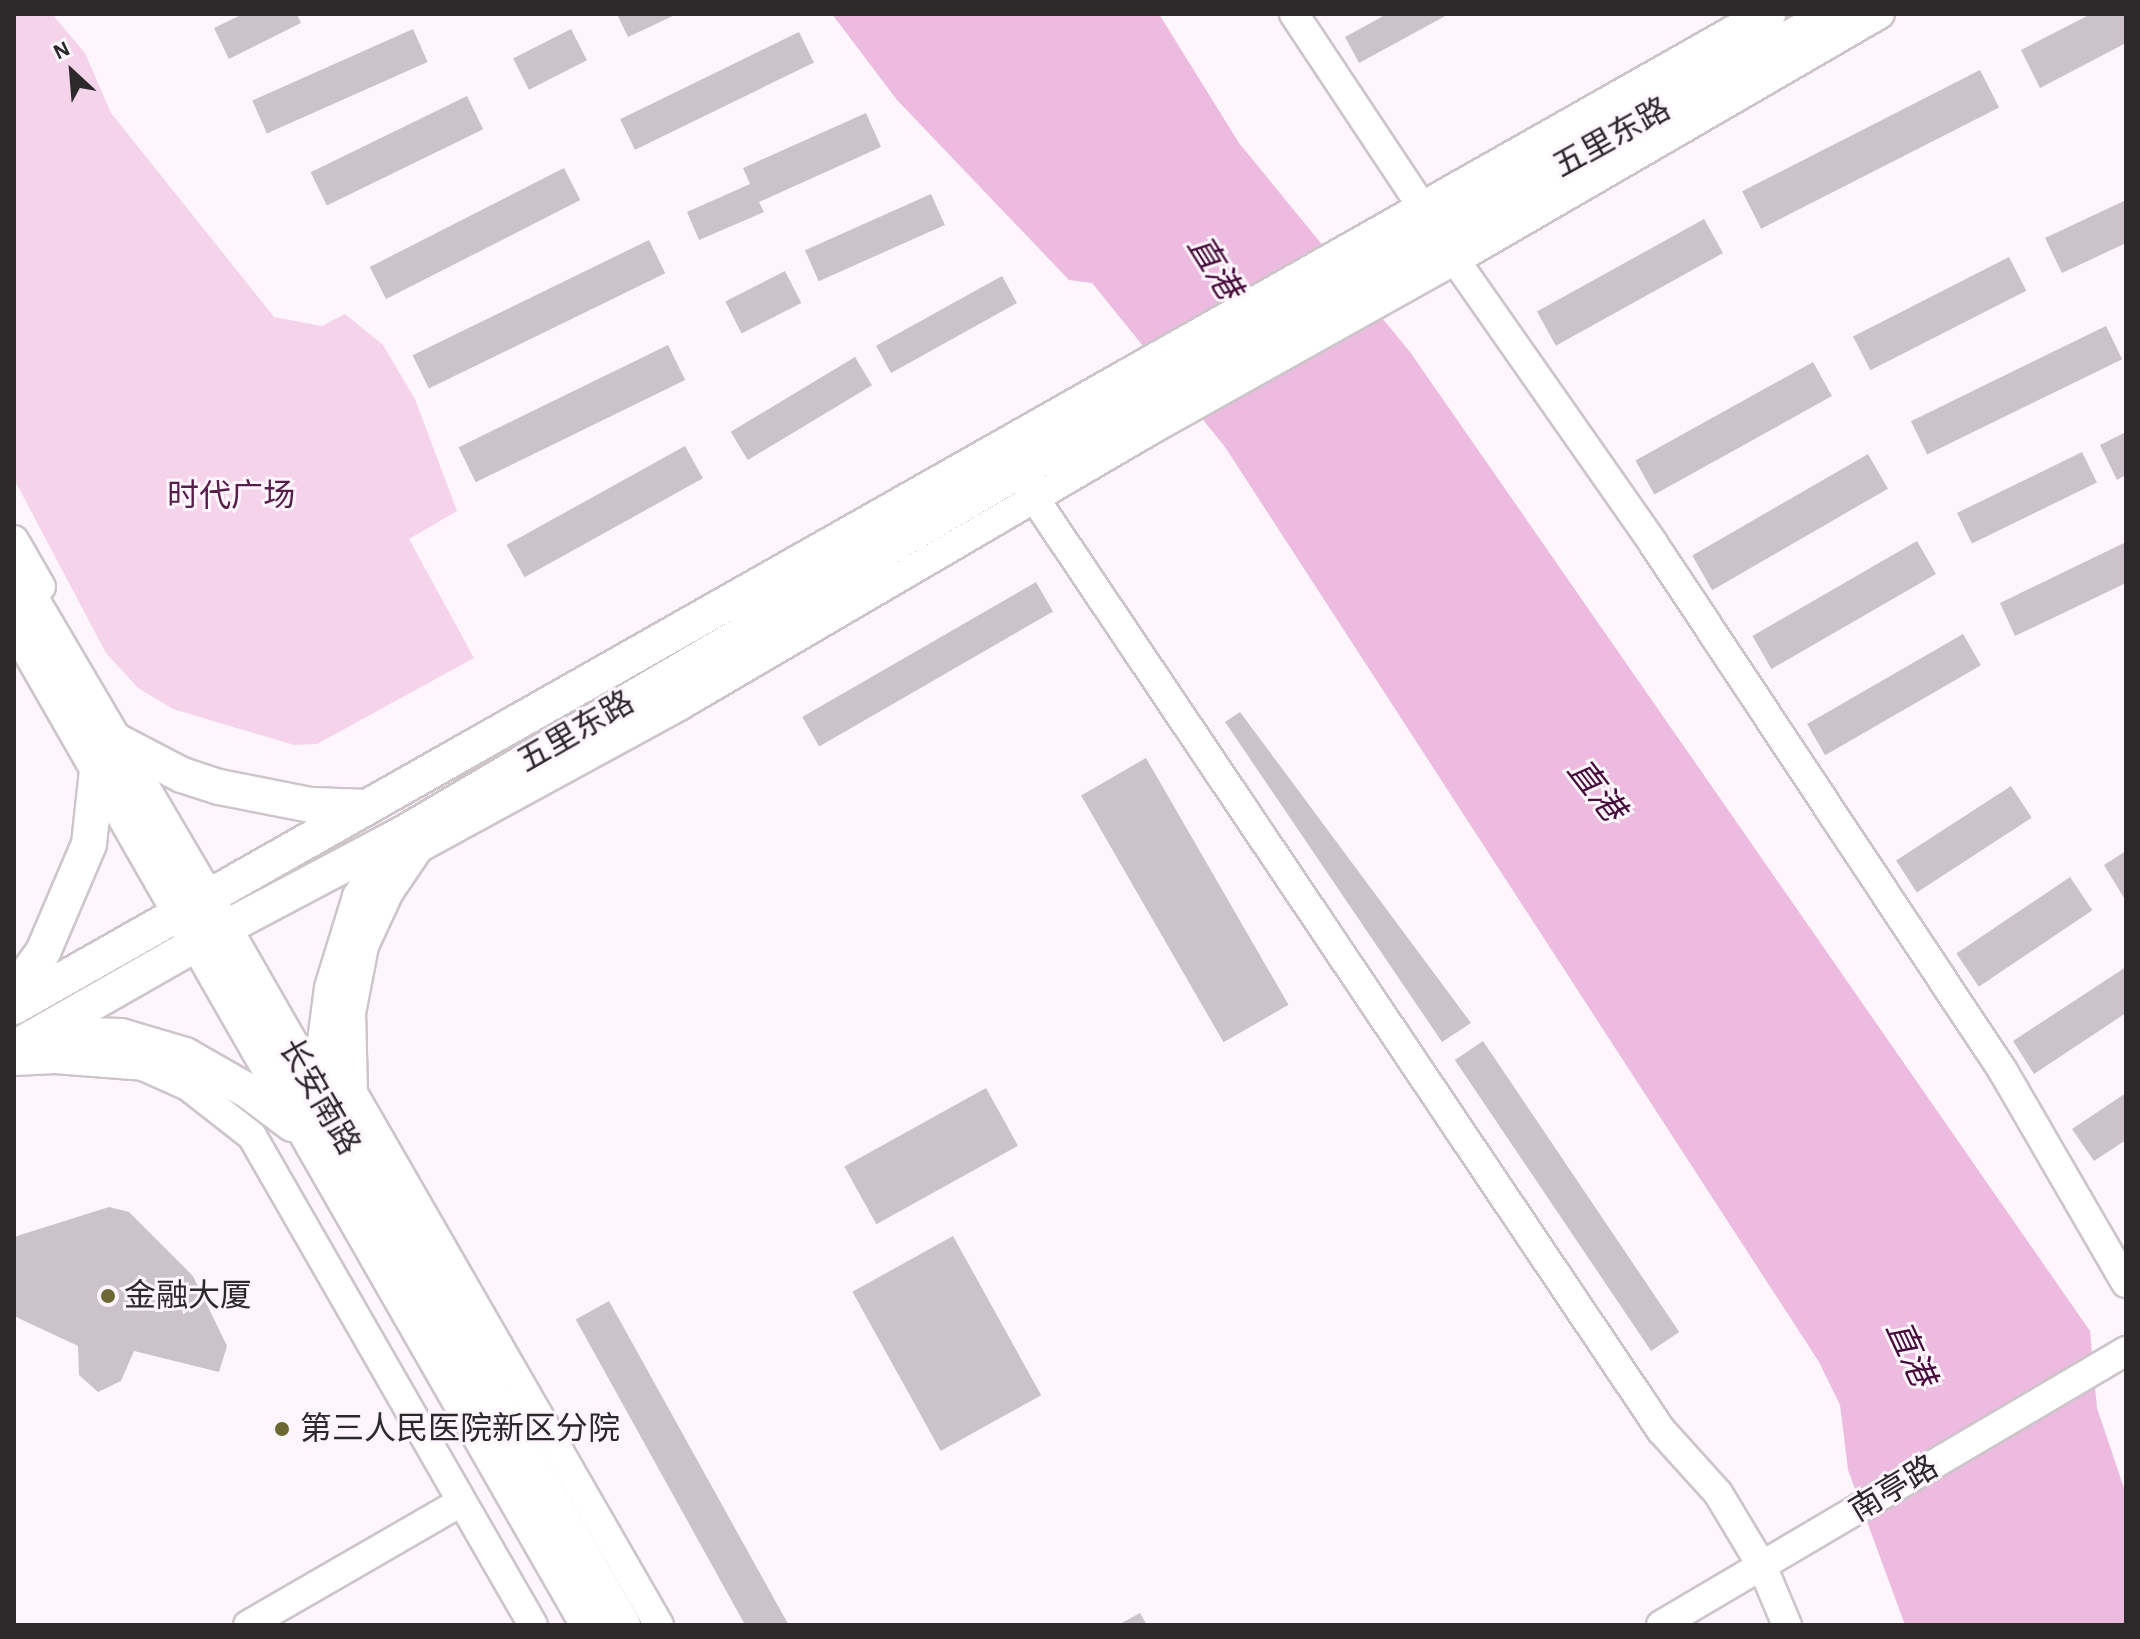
<!DOCTYPE html>
<html>
<head>
<meta charset="utf-8">
<style>
  body { margin:0 }
  #map { position:relative; width:2140px; height:1639px; overflow:hidden; background:#fef6fc; font-family:"Alegreya Sans","Noto Sans SC",sans-serif }
  div>[style] { position:absolute }
  .green>* { inset:0; background:#f5d4eb }
  .water>* { inset:0; background:#edbbdf }
  .building>* { inset:0; background:#ccc2c9; transform-origin:0 0 }
  .roads { filter:drop-shadow(2px 0 #cec5cb) drop-shadow(-2px 0 #cec5cb) drop-shadow(0 2px #cec5cb) drop-shadow(0 -2px #cec5cb) }
  .minor>* { height:28px; margin:-14px; padding:0 14px; transform-origin:14px; border-radius:14px; background:#fff }
  .major>* { height:34px; margin:-17px; padding:0 17px; transform-origin:17px; border-radius:17px; background:#fff }
  .dots>* { width:22px; height:22px; translate:-50% -50%; box-sizing:border-box; border:4px solid #fef6fc; border-radius:50% }
  span { translate:-50% -50%; white-space:nowrap; text-align:center; line-height:1.15; -webkit-text-stroke:6px #fef6fc; paint-order:stroke }
  .street-label { font-size:32px; color:#2c292b }
  .park-label { font-size:32px; color:#571d4b }
  .poi-label { font-size:32px; color:#2c292b }
  .left { translate:0 -50%; text-align:left }
  .water-label { font-size:34px; color:#460c3c; font-style:italic }
  .frame { position:absolute; inset:0; border:16px solid #2c292b; pointer-events:none }
  .north { position:absolute; left:32px; top:32px; width:80px; height:80px; -webkit-text-stroke:6px #fef6fc; paint-order:stroke; rotate:334deg; font-size:22px; font-weight:700; line-height:32px; text-align:center; color:#2c292b }
  .north::after { content:''; display:block; margin:auto; width:28px; height:36px; background:#2c292b; clip-path:polygon(50% 0,100% 100%,50% 72%,0 100%) }
</style>
</head>
<body>
<div id="map">
  <div class="green">
    <i style="clip-path:polygon(14px 14px,52px 14px,85px 53px,111px 113px,274px 317px,322px 326px,345px 314px,383px 345px,415px 399px,457px 511px,409px 539px,474px 658px,317px 744px,294px 745px,173px 709px,138px 688px,106px 653px,14px 479px)"></i>
  </div>
  <div class="water">
    <i style="clip-path:polygon(832px 14px,1159px 14px,1239px 143px,1410px 352px,2090px 1331px,2097px 1408px,2126px 1494px,2126px 1625px,1905px 1625px,1848px 1470px,1840px 1405px,1819px 1362px,1225px 447px,1092px 283px,1069px 280px,897px 100px)"></i>
  </div>
  <div class="building">
    <i style="clip-path:polygon(243px 14px,297px 14px,301px 23px,229px 59px,214px 28px)"></i>
    <i style="clip-path:polygon(617px 14px,677px 14px,628px 37px)"></i>
    <i style="clip-path:polygon(1387px 14px,1449px 14px,1359px 63px,1345px 37px)"></i>
    <i style="clip-path:polygon(2091px 14px,2126px 14px,2126px 43px,2040px 88px,2021px 50px)"></i>
    <i style="left:413px;top:29px;width:36px;height:176px;rotate:66deg"></i>
    <i style="left:571px;top:29px;width:35px;height:65px;rotate:63deg"></i>
    <i style="left:799px;top:32px;width:34px;height:199px;rotate:64deg"></i>
    <i style="left:1980px;top:70px;width:42px;height:267px;rotate:63deg"></i>
    <i style="left:467px;top:96px;width:37px;height:174px;rotate:64deg"></i>
    <i style="clip-path:polygon(866px 113px,881px 147px,759px 202px,764px 212px,699px 240px,687px 212px,750px 184px,743px 168px)"></i>
    <i style="left:564px;top:168px;width:36px;height:218px;rotate:63deg"></i>
    <i style="left:931px;top:194px;width:34px;height:138px;rotate:66deg"></i>
    <i style="clip-path:polygon(2126px 200px,2126px 243px,2062px 273px,2045px 238px)"></i>
    <i style="left:1704px;top:219px;width:39px;height:191px;rotate:61deg"></i>
    <i style="left:649px;top:240px;width:37px;height:263px;rotate:64deg"></i>
    <i style="left:2009px;top:257px;width:38px;height:175px;rotate:63deg"></i>
    <i style="left:785px;top:271px;width:36px;height:67px;rotate:63deg"></i>
    <i style="left:1002px;top:276px;width:31px;height:144px;rotate:61deg"></i>
    <i style="left:2106px;top:326px;width:37px;height:217px;rotate:64deg"></i>
    <i style="left:668px;top:345px;width:39px;height:233px;rotate:64deg"></i>
    <i style="left:855px;top:357px;width:33px;height:145px;rotate:59deg"></i>
    <i style="left:1813px;top:362px;width:39px;height:203px;rotate:61deg"></i>
    <i style="clip-path:polygon(2126px 432px,2126px 475px,2117px 480px,2100px 445px)"></i>
    <i style="left:685px;top:446px;width:37px;height:204px;rotate:61deg"></i>
    <i style="left:2082px;top:452px;width:34px;height:139px;rotate:64deg"></i>
    <i style="left:1868px;top:454px;width:40px;height:203px;rotate:60deg"></i>
    <i style="left:1917px;top:541px;width:38px;height:190px;rotate:60deg"></i>
    <i style="clip-path:polygon(2126px 542px,2126px 583px,2015px 636px,2000px 603px)"></i>
    <i style="left:1036px;top:582px;width:34px;height:270px;rotate:60deg"></i>
    <i style="left:1963px;top:634px;width:36px;height:180px;rotate:60deg"></i>
    <i style="clip-path:polygon(1240px 712px,1471px 1023px,1442px 1042px,1225px 722px)"></i>
    <i style="left:1146px;top:758px;width:285px;height:75px;rotate:60deg"></i>
    <i style="left:2011px;top:786px;width:38px;height:137px;rotate:57deg"></i>
    <i style="clip-path:polygon(2126px 851px,2126px 896px,2124px 898px,2104px 865px)"></i>
    <i style="left:2070px;top:877px;width:40px;height:137px;rotate:56deg"></i>
    <i style="clip-path:polygon(2126px 967px,2126px 1013px,2034px 1074px,2013px 1041px)"></i>
    <i style="left:1483px;top:1041px;width:351px;height:34px;rotate:56deg"></i>
    <i style="left:986px;top:1088px;width:66px;height:162px;rotate:61deg"></i>
    <i style="clip-path:polygon(2126px 1093px,2126px 1140px,2094px 1161px,2072px 1129px)"></i>
    <i style="clip-path:polygon(109px 1207px,129px 1212px,193px 1276px,227px 1346px,219px 1372px,134px 1351px,121px 1381px,98px 1392px,79px 1375px,78px 1346px,14px 1316px,14px 1237px)"></i>
    <i style="left:953px;top:1236px;width:182px;height:115px;rotate:61deg"></i>
    <i style="left:609px;top:1301px;width:372px;height:38px;rotate:61deg"></i>
    <i style="clip-path:polygon(1140px 1613px,1147px 1625px,1118px 1625px)"></i>
  </div>
  <div class="roads">
    <div class="minor">
      <i style="left:1294px;top:14px;width:235px;rotate:56.4deg"></i>
      <i style="left:1446px;top:247px;width:361px;rotate:55deg"></i>
      <i style="left:1653px;top:543px;width:633px;rotate:56.46deg"></i>
      <i style="left:2003px;top:1071px;width:245px;rotate:59.9deg"></i>
      <i style="left:1025px;top:484px;width:1140px;rotate:56.09deg"></i>
      <i style="left:1661px;top:1430px;width:85px;rotate:47.9deg"></i>
      <i style="left:1718px;top:1493px;width:87px;rotate:59deg"></i>
      <i style="left:1763px;top:1568px;width:62px;rotate:67.2deg"></i>
      <i style="left:14px;top:540px;width:54px;rotate:60.1deg"></i>
      <i style="left:14px;top:1061px;width:41px;rotate:-2.8deg"></i>
      <i style="left:55px;top:1059px;width:88px;rotate:4.5deg"></i>
      <i style="left:143px;top:1066px;width:49px;rotate:24deg"></i>
      <i style="left:188px;top:1086px;width:81px;rotate:38deg"></i>
      <i style="left:252px;top:1136px;width:564px;rotate:60.12deg"></i>
      <i style="left:248px;top:1625px;width:246px;rotate:-30deg"></i>
      <i style="left:659px;top:1625px;width:614px;rotate:-119.91deg"></i>
      <i style="left:353px;top:1093px;width:80px;rotate:-91.4deg"></i>
      <i style="left:351px;top:1013px;width:68px;rotate:-79deg"></i>
      <i style="left:364px;top:946px;width:60px;rotate:-65.2deg"></i>
      <i style="left:389px;top:892px;width:53px;rotate:-55.7deg"></i>
      <i style="left:419px;top:848px;width:298px;rotate:-28.6deg"></i>
      <i style="left:681px;top:705px;width:545px;rotate:-30.33deg"></i>
      <i style="left:1151px;top:430px;width:347px;rotate:-29.2deg"></i>
      <i style="left:1454px;top:261px;width:492px;rotate:-30.1deg"></i>
      <i style="left:1661px;top:1625px;width:540px;rotate:-30.51deg"></i>
    </div>
    <div class="major">
      <i style="left:14px;top:570px;width:383px;rotate:59.5deg"></i>
      <i style="left:208px;top:900px;width:835px;rotate:60.21deg"></i>
      <i style="left:14px;top:623px;width:1155px;rotate:60.19deg"></i>
      <i style="left:113px;top:739px;width:78px;rotate:27.6deg"></i>
      <i style="left:182px;top:775px;width:39px;rotate:18deg"></i>
      <i style="left:219px;top:787px;width:94px;rotate:11.1deg"></i>
      <i style="left:311px;top:805px;width:56px;rotate:2deg"></i>
      <i style="left:14px;top:992px;width:49px;rotate:-54.1deg"></i>
      <i style="left:43px;top:952px;width:117px;rotate:-66.9deg"></i>
      <i style="left:89px;top:844px;width:74px;rotate:-83.8deg"></i>
      <i style="left:14px;top:1007px;width:2016px;rotate:-29.52deg"></i>
      <i style="left:44px;top:1034px;width:77px;rotate:1.5deg"></i>
      <i style="left:121px;top:1036px;width:67px;rotate:16.5deg"></i>
      <i style="left:185px;top:1055px;width:73px;rotate:29.7deg"></i>
      <i style="left:248px;top:1091px;width:55px;rotate:36.9deg"></i>
      <i style="left:14px;top:1048px;width:241px;rotate:-29.7deg"></i>
      <i style="left:223px;top:929px;width:199px;rotate:-27.9deg"></i>
      <i style="left:399px;top:836px;width:717px;rotate:-30.5deg"></i>
      <i style="left:1017px;top:472px;width:935px;rotate:-29.33deg"></i>
      <i style="left:333px;top:1110px;width:69px;rotate:-96.6deg"></i>
      <i style="left:325px;top:1041px;width:53px;rotate:-82.5deg"></i>
      <i style="left:332px;top:988px;width:95px;rotate:-72.9deg"></i>
      <i style="left:360px;top:897px;width:69px;rotate:-57.5deg"></i>
    </div>
  </div>
  <div class="dots">
    <i style="left:108px;top:1296px;background:#6d6734"></i>
    <i style="left:282px;top:1429px;background:#6d6734"></i>
  </div>
  <div class="street-label">
    <span style="left:1612px;top:138px;rotate:-29deg">五里东路</span>
    <span style="left:576px;top:732px;rotate:-30deg">五里东路</span>
    <span style="left:319px;top:1097px;rotate:60deg">长安南路</span>
    <span style="left:1894px;top:1489px;rotate:-31deg">南亭路</span>
  </div>
  <div class="park-label">
    <span style="left:231px;top:496px">时代广场</span>
  </div>
  <div class="poi-label">
    <span class="left" style="left:124px;top:1296px">金融大厦</span>
    <span class="left" style="left:300px;top:1429px">第三人民医院新区分院</span>
  </div>
  <div class="water-label">
    <span style="left:1213px;top:268px;rotate:58deg">直港</span>
    <span style="left:1595px;top:791px;rotate:52deg">直港</span>
    <span style="left:1909px;top:1354px;rotate:65deg">直港</span>
  </div>
  <div class="frame"></div>
  <div class="north">N</div>
</div>
</body>
</html>
